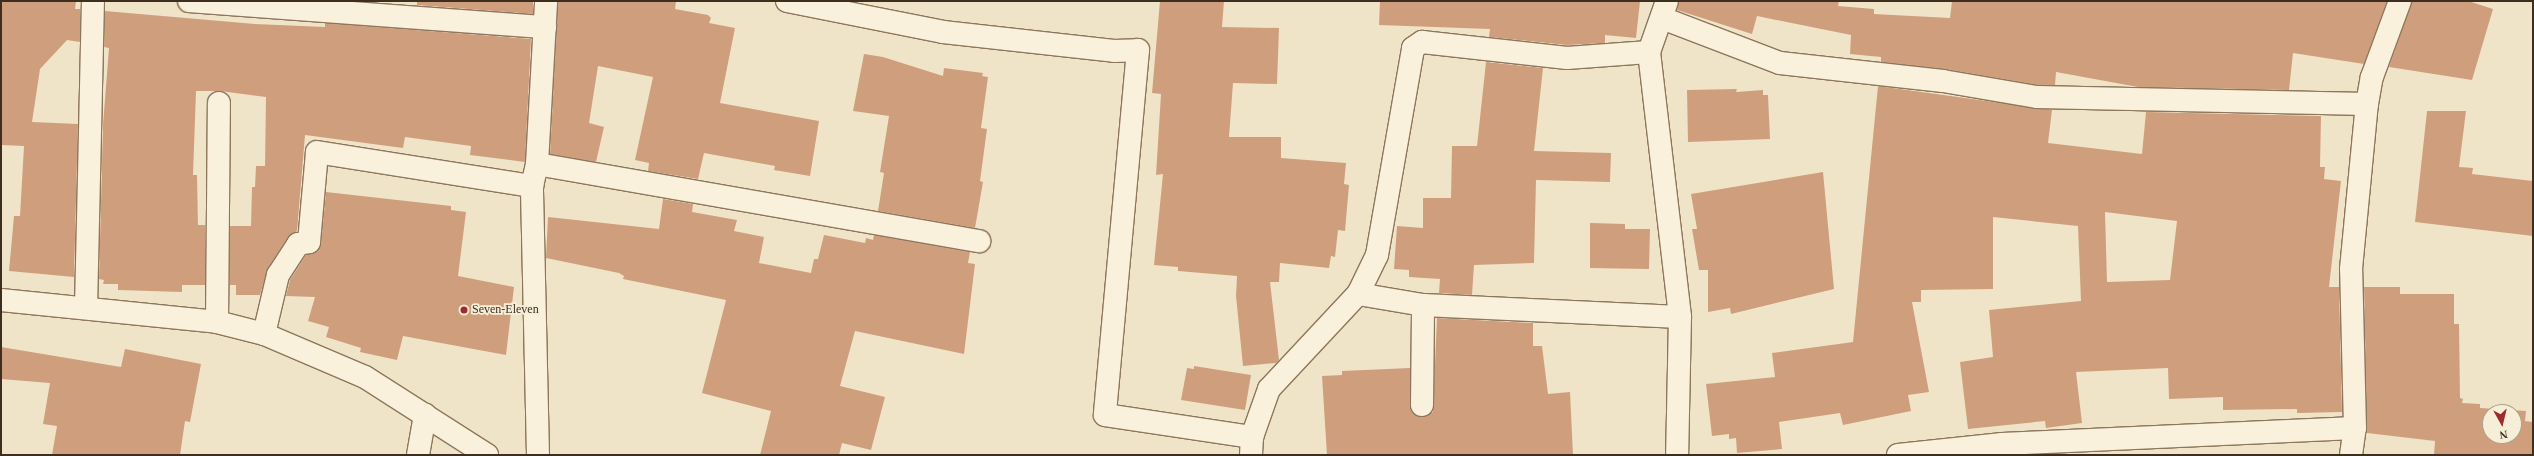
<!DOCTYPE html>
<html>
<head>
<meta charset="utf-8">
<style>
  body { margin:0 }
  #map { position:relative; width:2534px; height:456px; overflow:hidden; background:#f0e4c8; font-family:"Times New Roman",serif }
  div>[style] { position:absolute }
  .building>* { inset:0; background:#cf9f7d }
  .roads { filter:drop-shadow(1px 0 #8d765c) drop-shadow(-1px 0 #8d765c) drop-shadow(0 1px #8d765c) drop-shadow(0 -1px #8d765c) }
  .minor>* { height:22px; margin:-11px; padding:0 11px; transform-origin:11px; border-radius:11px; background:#faf1dc }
  .dots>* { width:11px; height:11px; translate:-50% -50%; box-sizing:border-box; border:2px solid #f7eed8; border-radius:50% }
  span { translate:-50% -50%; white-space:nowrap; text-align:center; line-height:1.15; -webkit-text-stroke:3.5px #f7eed8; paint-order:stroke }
  .poi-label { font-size:12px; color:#3d2e20 }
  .left { translate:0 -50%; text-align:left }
  .frame { position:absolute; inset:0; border:2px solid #3d2e20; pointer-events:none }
  .north { position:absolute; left:2482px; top:404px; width:40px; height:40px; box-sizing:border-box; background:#f7eed8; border:1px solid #ada18e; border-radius:50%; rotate:172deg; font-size:11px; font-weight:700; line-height:16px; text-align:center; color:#3d2e20 }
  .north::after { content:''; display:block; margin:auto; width:14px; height:18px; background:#9e2a2b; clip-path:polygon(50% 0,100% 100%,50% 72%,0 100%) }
</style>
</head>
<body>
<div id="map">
  <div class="building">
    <i style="clip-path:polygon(1px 1px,76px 1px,75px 9px,80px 9px,80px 42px,67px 40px,40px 69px,32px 122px,78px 124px,74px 277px,9px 271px,14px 216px,20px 216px,24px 146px,1px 145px)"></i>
    <i style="clip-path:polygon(417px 1px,533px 1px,533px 14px,417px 5px)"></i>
    <i style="clip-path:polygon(558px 1px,676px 1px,675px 9px,708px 15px,711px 18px,709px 23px,735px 28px,720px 103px,819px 121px,810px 176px,774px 170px,775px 166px,704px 153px,698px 179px,648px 171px,649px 163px,635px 160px,653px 77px,598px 66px,589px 123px,604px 127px,596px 162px,550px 154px)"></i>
    <i style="clip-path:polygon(1160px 1px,1224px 1px,1222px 27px,1279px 28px,1277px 84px,1233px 83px,1229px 137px,1281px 137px,1281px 158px,1346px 163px,1344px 184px,1349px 185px,1345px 231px,1338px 230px,1335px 257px,1331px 256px,1329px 268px,1280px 263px,1279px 282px,1270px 282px,1279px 360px,1276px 363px,1243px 366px,1236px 296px,1237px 276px,1178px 271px,1178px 267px,1154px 265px,1163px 174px,1156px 175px,1161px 94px,1152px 93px)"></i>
    <i style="clip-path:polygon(1380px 1px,1640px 1px,1636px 38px,1605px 35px,1605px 43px,1567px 45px,1489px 37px,1490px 29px,1379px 25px)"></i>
    <i style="clip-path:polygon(1679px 1px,1839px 1px,1838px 6px,1874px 9px,1874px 14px,1950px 18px,1952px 1px,2387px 1px,2364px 64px,2293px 53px,2289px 90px,2138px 87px,2056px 72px,2055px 85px,2038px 85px,1945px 69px,1881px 62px,1881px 57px,1850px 54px,1851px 35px,1757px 16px,1752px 34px,1677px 10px)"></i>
    <i style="clip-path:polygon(2412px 1px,2468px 1px,2493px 9px,2472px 80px,2389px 67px)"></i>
    <i style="clip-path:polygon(105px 11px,255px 24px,325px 27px,325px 23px,531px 39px,525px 162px,470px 155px,471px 146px,405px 137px,403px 148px,305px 135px,297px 231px,288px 237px,268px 268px,260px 295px,236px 295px,236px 285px,230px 285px,230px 226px,251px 226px,252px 187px,255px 187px,256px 166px,265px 166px,266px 97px,220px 91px,196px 91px,193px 175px,197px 175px,198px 225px,205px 225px,205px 285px,182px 285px,182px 292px,118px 290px,118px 284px,103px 284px,104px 280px,99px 279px,103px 125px,109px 48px,104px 47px)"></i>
    <i style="clip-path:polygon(864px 54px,883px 57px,943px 76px,944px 68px,983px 73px,982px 76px,988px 77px,981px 128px,987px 129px,980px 181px,983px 182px,975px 228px,878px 211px,884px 173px,880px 172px,889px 116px,853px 111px)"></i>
    <i style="clip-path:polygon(1486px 62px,1543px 68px,1534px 151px,1611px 153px,1610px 182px,1536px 180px,1534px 263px,1474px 265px,1472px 295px,1439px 293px,1440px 279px,1409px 277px,1409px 270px,1394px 269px,1397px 226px,1423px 228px,1423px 198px,1451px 198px,1452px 146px,1477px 146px)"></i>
    <i style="clip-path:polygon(evenodd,1878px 86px,2052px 110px,2048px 143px,2142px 154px,2146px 112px,2321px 116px,2320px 167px,2325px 167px,2324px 179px,2341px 181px,2329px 287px,2339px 287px,2342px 412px,2297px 413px,2297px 409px,2223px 410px,2223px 397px,2169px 399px,2168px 368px,2076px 372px,2082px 423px,2046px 428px,2045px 421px,1968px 429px,1960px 362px,1993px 357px,1989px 310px,2081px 301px,2078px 226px,1993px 217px,1993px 289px,1921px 290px,1921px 302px,1912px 302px,1929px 392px,1908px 395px,1911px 411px,1843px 425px,1840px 413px,1779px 422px,1782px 449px,1737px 453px,1736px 438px,1729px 439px,1729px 434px,1712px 436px,1706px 384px,1775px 377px,1772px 353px,1853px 342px,1878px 86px,2105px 212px,2177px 221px,2170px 280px,2107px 282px,2105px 212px)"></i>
    <i style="clip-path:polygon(1737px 89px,1736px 92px,1763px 90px,1763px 95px,1768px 95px,1770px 139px,1688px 142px,1687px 90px)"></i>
    <i style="clip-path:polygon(2427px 111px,2466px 111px,2459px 167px,2473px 168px,2472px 174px,2533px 181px,2533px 236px,2415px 222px)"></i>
    <i style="clip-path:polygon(1823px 172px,1834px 289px,1731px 314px,1730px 308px,1708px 312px,1708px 270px,1699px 270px,1692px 229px,1697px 229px,1691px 194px)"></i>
    <i style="clip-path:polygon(326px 192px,451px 206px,451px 210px,466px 212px,458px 276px,514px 287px,506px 355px,403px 336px,397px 360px,360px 352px,361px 348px,326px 337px,329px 327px,308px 321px,315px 297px,286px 296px,290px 280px,306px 255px,318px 251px,321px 244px)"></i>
    <i style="clip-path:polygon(663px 199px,693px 204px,692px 212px,737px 220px,734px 231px,764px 237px,759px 263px,811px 273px,814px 259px,818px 259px,824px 235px,865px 243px,866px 238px,873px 240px,874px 235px,970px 252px,968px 263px,975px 264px,964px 354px,855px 331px,840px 386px,885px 397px,871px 450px,842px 443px,839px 455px,760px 455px,771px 411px,702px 393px,726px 300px,623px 279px,624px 276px,619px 273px,546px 258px,548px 217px,659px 229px)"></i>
    <i style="clip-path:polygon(1590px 223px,1625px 224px,1625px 229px,1650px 229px,1649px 269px,1590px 268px)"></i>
    <i style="clip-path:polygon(evenodd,2364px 287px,2400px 287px,2400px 294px,2454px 294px,2454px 324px,2459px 324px,2460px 398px,2463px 399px,2462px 403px,2480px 404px,2480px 408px,2526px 411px,2525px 421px,2533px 422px,2533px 455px,2434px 455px,2435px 441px,2367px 433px,2364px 287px,2490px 412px,2514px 412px,2514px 436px,2490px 436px,2490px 412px)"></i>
    <i style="clip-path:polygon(1437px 318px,1533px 323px,1533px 346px,1542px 346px,1548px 394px,1570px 392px,1573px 455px,1327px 455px,1322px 376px,1342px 375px,1342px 371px,1410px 368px,1411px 411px,1421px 417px,1433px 412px)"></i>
    <i style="clip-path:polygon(1px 347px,121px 367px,125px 349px,201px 364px,190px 422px,185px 421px,180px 455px,52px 455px,57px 426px,43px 424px,50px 383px,1px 379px)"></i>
    <i style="clip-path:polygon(1194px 366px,1251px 375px,1245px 410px,1181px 400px,1187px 368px,1194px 369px)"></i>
  </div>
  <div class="roads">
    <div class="minor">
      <i style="left:189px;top:1px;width:357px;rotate:4.2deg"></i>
      <i style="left:787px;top:1px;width:159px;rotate:11.2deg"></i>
      <i style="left:943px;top:32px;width:172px;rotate:6.3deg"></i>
      <i style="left:1114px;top:51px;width:24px;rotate:-2deg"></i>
      <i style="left:1138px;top:50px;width:366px;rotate:95.2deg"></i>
      <i style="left:1105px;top:415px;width:149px;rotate:8.5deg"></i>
      <i style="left:1667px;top:1px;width:54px;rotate:109.4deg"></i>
      <i style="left:1649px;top:52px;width:267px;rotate:83.3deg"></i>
      <i style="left:1680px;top:317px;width:138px;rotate:91.2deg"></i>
      <i style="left:1662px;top:18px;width:126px;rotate:20.9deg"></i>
      <i style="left:1780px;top:63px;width:164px;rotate:6.3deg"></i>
      <i style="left:1943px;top:81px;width:95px;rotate:9.7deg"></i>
      <i style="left:2037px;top:97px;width:330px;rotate:1.2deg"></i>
      <i style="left:537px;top:164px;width:449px;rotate:9.9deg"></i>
      <i style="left:1358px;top:294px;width:66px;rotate:9.6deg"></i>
      <i style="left:1423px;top:305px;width:257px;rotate:2.7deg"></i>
      <i style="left:1px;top:300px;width:217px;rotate:5.8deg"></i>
      <i style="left:217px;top:322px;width:49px;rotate:14.3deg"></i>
      <i style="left:264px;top:334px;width:110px;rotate:23.1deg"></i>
      <i style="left:365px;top:377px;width:145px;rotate:32.6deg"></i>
      <i style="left:86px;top:308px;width:307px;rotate:-88.7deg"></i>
      <i style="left:217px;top:322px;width:219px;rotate:-89.5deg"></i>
      <i style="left:264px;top:334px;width:61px;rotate:-76.7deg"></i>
      <i style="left:278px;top:275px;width:37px;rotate:-57deg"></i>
      <i style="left:298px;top:244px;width:11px;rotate:-10deg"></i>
      <i style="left:309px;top:242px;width:90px;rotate:-84.9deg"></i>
      <i style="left:317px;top:152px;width:218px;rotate:9deg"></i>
      <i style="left:1422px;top:405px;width:100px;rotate:-89.4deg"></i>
      <i style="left:418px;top:455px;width:41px;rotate:-80.1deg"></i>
      <i style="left:538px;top:455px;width:269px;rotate:-91.3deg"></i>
      <i style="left:532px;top:186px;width:23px;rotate:-77deg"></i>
      <i style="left:537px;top:164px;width:163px;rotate:-86.8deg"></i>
      <i style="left:1251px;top:455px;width:18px;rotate:-87deg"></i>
      <i style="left:1252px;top:437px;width:51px;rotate:-70.5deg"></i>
      <i style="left:1269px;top:389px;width:130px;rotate:-46.9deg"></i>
      <i style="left:1358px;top:294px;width:43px;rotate:-64deg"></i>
      <i style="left:1377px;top:255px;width:210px;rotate:-80.1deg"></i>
      <i style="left:1413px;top:48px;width:11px;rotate:-34deg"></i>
      <i style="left:1422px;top:42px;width:146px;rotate:6.3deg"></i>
      <i style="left:1567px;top:58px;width:82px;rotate:-4.2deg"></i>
      <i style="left:1898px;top:455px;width:105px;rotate:-6deg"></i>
      <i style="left:2002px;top:444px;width:353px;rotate:-2.6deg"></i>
      <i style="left:2351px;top:455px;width:27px;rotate:-82deg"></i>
      <i style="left:2355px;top:428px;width:159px;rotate:-91.4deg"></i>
      <i style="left:2351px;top:269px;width:166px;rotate:-84.5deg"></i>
      <i style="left:2367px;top:104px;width:27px;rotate:-80deg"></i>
      <i style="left:2372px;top:77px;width:81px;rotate:-69.8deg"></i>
    </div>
  </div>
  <div class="dots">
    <i style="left:464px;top:310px;background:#9e2a2b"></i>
  </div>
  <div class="poi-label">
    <span class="left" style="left:472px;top:310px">Seven-Eleven</span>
  </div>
  <div class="frame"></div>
  <div class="north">N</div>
</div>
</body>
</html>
